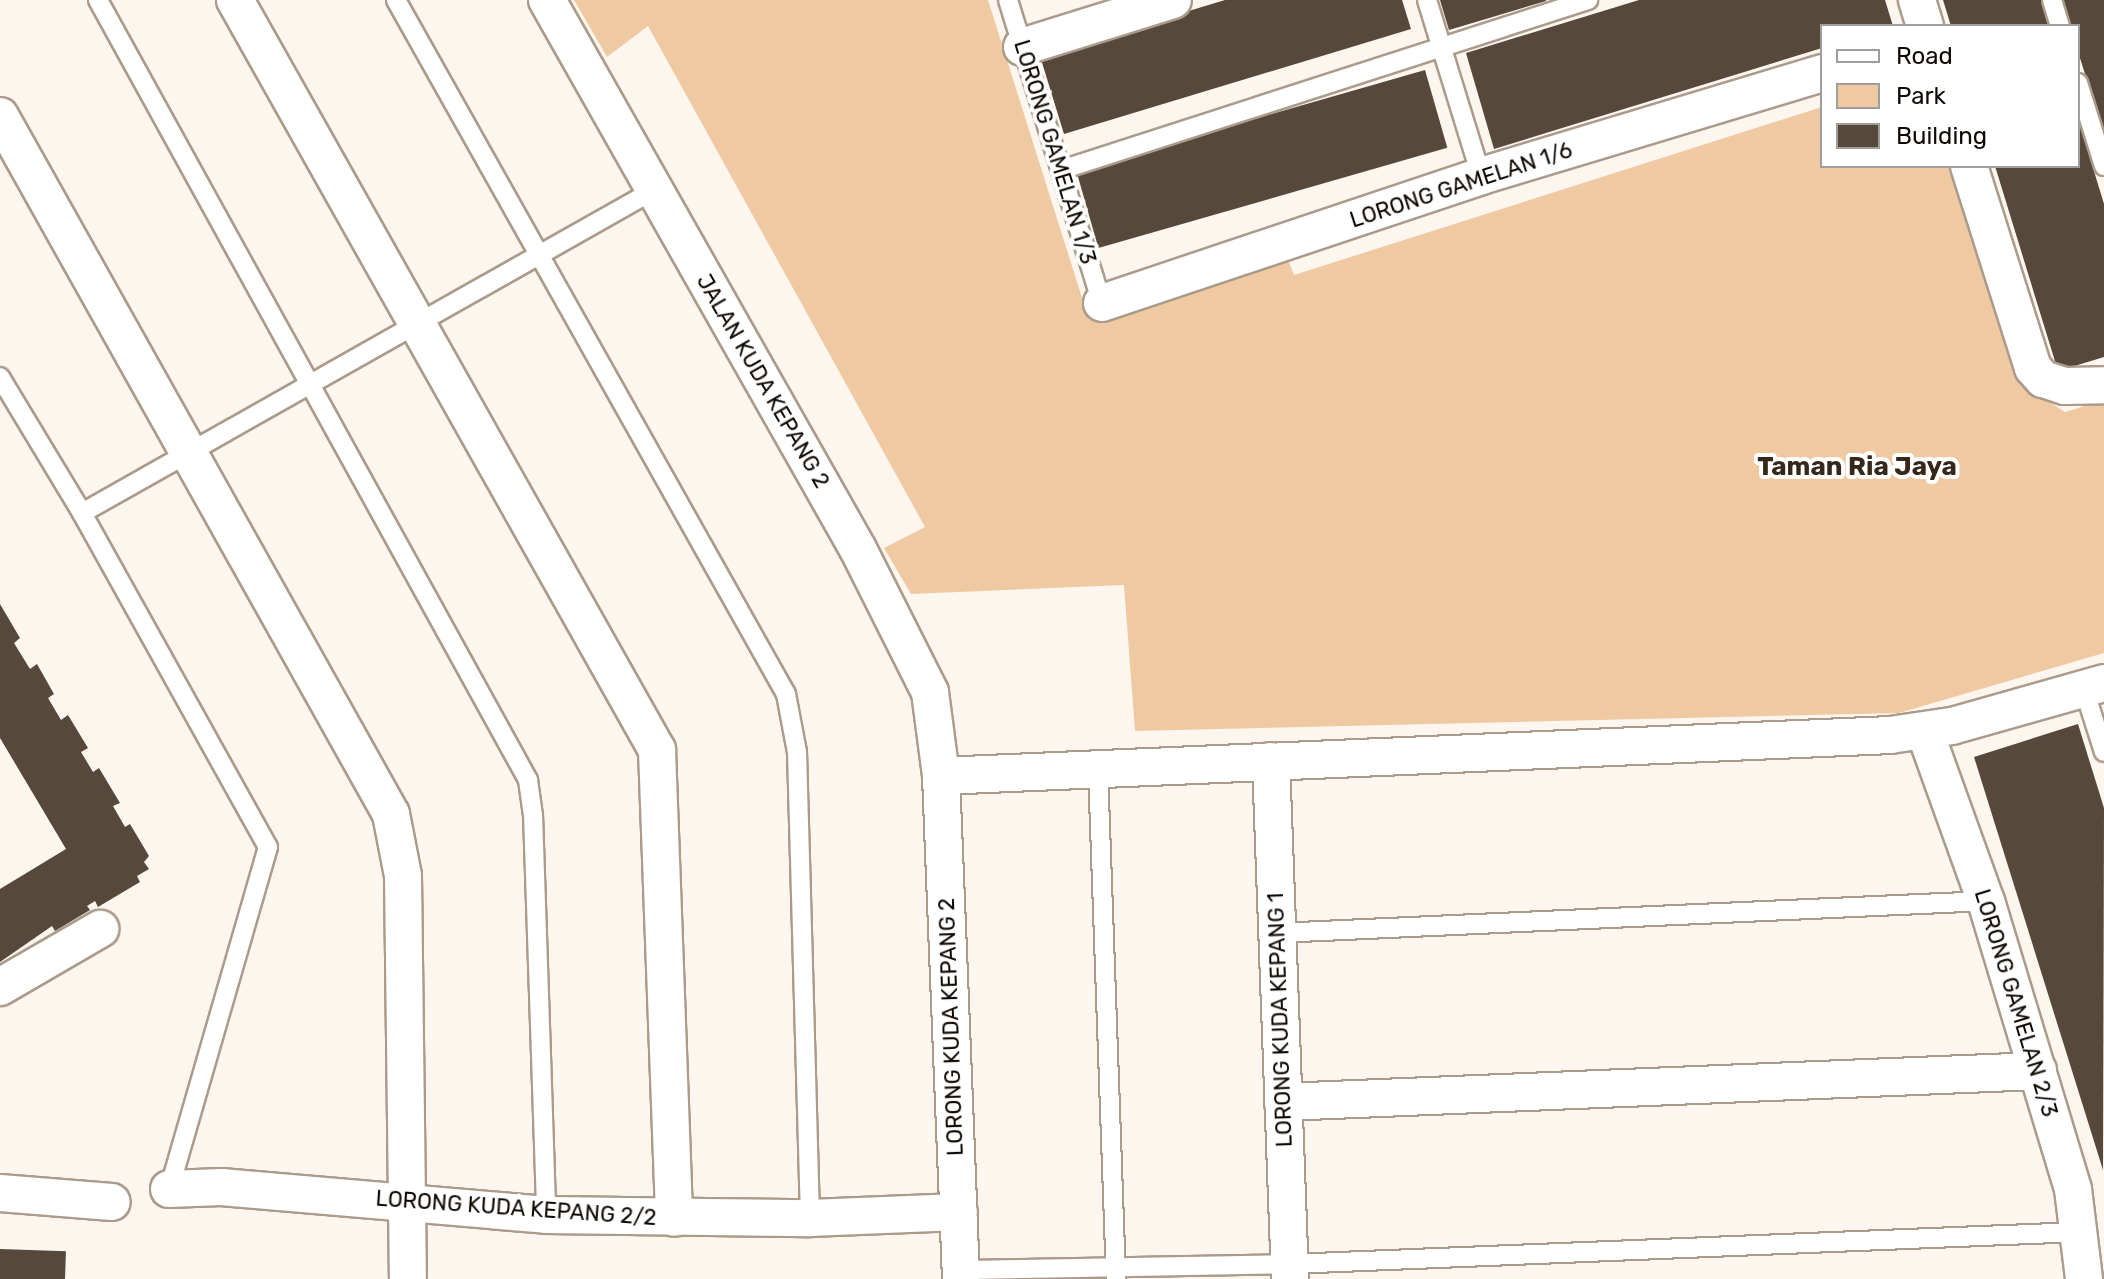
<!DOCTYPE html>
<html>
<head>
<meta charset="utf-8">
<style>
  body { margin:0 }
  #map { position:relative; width:2104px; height:1279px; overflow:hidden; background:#fdf6ef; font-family:Rubik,sans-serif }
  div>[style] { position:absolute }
  .green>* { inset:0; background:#efc9a2 }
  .building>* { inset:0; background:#56483a; transform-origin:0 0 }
  .roads { filter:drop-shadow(2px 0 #ab9b8b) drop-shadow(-2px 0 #ab9b8b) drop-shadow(0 2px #ab9b8b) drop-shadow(0 -2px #ab9b8b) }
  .service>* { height:18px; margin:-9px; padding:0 9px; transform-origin:9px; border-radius:9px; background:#fff }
  .minor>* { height:36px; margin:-18px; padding:0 18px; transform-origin:18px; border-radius:18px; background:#fff }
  span { translate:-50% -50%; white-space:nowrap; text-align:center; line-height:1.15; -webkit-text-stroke:8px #fff; paint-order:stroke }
  .street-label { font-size:22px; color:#100a05 }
  .quarter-label { font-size:26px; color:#35281b; font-weight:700 }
  .legend { position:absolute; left:1820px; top:24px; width:260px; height:144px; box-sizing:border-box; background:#fff; border:2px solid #9f9d9b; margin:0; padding:10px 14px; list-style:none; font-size:24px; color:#100a05 }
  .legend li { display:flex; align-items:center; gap:16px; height:40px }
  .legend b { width:40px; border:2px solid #9f9d9b }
</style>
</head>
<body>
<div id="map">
  <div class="green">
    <i style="clip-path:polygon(574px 0,988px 0,1089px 320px,1287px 257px,1294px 275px,1822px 107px,1822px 166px,1949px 166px,2017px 380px,2065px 412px,2104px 400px,2104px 653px,1899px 713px,1135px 731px,1124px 585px,911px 594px,884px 548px,925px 527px,648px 26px,607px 57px)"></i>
  </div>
  <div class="building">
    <i style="clip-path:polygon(1225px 0,1402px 0,1411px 29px,1064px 134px,1040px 56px)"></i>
    <i style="clip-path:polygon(1440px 0,1546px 0,1546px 1px,1449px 30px)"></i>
    <i style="clip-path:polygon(1639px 0,1885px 0,1893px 26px,1822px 26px,1822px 48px,1494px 149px,1466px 53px)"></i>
    <i style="clip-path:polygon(1943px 0,2041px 0,2049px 26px,1951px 26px)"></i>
    <i style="clip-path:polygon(2062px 0,2104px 0,2104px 133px,2078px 52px,2078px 26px,2070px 26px)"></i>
    <i style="left:1425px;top:70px;width:81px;height:363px;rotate:74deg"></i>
    <i style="clip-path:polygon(2079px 122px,2104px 204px,2104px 357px,2058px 371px,1995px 166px,2078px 166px)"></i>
    <i style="clip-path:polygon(0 604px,20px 638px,14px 643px,30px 669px,37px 664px,54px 694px,48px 698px,61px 720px,68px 715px,88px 748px,81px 752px,93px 772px,99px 768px,120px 803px,113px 806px,125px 827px,130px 824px,149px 856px,144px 862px,149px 869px,137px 876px,140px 882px,98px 907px,95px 901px,87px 906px,90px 910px,55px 931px,52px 926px,0 962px,0 889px,66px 849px,0 738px)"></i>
    <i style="clip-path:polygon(2078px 724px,2104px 808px,2103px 1170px,1974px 757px)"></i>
    <i style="left:0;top:1249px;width:66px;height:30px;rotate:2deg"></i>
  </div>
  <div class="roads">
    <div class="service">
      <i style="left:98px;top:0;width:891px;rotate:61.13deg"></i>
      <i style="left:528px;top:780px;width:34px;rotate:82deg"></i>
      <i style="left:533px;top:814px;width:401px;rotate:88.1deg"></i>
      <i style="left:396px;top:0;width:796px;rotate:60.67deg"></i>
      <i style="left:786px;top:694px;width:59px;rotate:79.3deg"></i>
      <i style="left:797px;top:752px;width:466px;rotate:88.4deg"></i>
      <i style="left:1008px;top:0;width:317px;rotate:72.8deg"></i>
      <i style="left:1427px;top:0;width:184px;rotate:72.9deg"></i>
      <i style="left:2052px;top:0;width:27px;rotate:73deg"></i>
      <i style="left:2078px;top:83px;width:87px;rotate:72.6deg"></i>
      <i style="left:1061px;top:170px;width:554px;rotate:-17.88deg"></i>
      <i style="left:0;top:377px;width:159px;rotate:58.9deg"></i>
      <i style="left:82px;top:513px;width:382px;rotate:60.9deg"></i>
      <i style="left:268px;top:847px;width:356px;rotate:106.1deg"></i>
      <i style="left:82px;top:513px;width:657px;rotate:-29.45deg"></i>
      <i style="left:2084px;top:689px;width:66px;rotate:72.4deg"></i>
      <i style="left:1098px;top:769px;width:510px;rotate:87.98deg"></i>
      <i style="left:1277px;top:933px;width:710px;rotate:-2.58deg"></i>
      <i style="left:961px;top:1270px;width:329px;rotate:-1deg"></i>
      <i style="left:1290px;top:1264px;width:792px;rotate:-2.32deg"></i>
    </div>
    <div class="minor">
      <i style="left:235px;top:0;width:861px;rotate:60.63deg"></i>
      <i style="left:657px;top:750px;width:468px;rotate:87.9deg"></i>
      <i style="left:547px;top:0;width:631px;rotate:60.47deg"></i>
      <i style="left:858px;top:549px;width:160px;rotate:63.3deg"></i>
      <i style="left:930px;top:692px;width:85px;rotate:82.5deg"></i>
      <i style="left:941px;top:776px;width:503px;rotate:87.72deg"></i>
      <i style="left:1917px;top:0;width:27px;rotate:73deg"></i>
      <i style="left:1022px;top:47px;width:158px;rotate:-17.3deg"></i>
      <i style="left:0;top:116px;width:800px;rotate:60.74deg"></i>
      <i style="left:391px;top:814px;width:63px;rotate:79deg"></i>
      <i style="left:403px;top:876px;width:403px;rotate:89.3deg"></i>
      <i style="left:1969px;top:166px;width:212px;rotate:72.4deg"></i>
      <i style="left:2033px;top:368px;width:15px;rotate:48deg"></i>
      <i style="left:2043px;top:379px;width:23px;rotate:18deg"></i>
      <i style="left:2065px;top:386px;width:39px;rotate:-1deg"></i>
      <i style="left:1102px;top:303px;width:400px;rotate:-18.5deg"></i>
      <i style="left:1481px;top:176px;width:356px;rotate:-16.8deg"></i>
      <i style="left:1925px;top:732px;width:180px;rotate:70.2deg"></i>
      <i style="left:1986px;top:901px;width:301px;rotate:73.2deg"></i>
      <i style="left:2073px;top:1189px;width:91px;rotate:83deg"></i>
      <i style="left:1271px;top:761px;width:518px;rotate:87.9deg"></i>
      <i style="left:941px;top:776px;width:950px;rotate:-2.47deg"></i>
      <i style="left:1890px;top:735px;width:63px;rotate:-8.3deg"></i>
      <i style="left:1952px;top:726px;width:158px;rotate:-15.8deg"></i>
      <i style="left:0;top:987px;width:116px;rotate:-30.1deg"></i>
      <i style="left:1283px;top:1102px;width:756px;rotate:-2.35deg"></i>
      <i style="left:169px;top:1189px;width:52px;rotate:-2.2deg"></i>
      <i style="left:221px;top:1187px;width:326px;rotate:4.9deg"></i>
      <i style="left:546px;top:1215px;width:264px;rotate:0.7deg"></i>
      <i style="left:810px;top:1218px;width:149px;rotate:-2.3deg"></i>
      <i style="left:0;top:1193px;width:112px;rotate:4.6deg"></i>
    </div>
  </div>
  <div class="street-label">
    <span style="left:1055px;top:152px;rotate:73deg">LORONG GAMELAN 1/3</span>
    <span style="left:1461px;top:185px;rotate:-18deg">LORONG GAMELAN 1/6</span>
    <span style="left:763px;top:381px;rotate:60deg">JALAN KUDA KEPANG 2</span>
    <span style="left:2016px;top:1003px;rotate:73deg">LORONG GAMELAN 2/3</span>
    <span style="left:1280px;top:1020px;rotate:-92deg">LORONG KUDA KEPANG 1</span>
    <span style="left:951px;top:1027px;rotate:-92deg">LORONG KUDA KEPANG 2</span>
    <span style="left:516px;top:1208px;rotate:4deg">LORONG KUDA KEPANG 2/2</span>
  </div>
  <div class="quarter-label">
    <span style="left:1857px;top:467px">Taman Ria Jaya</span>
  </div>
  <ul class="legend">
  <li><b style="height:10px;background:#fff"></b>Road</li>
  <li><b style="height:22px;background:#efc9a2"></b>Park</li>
  <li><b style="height:22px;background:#56483a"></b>Building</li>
  </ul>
</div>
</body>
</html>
